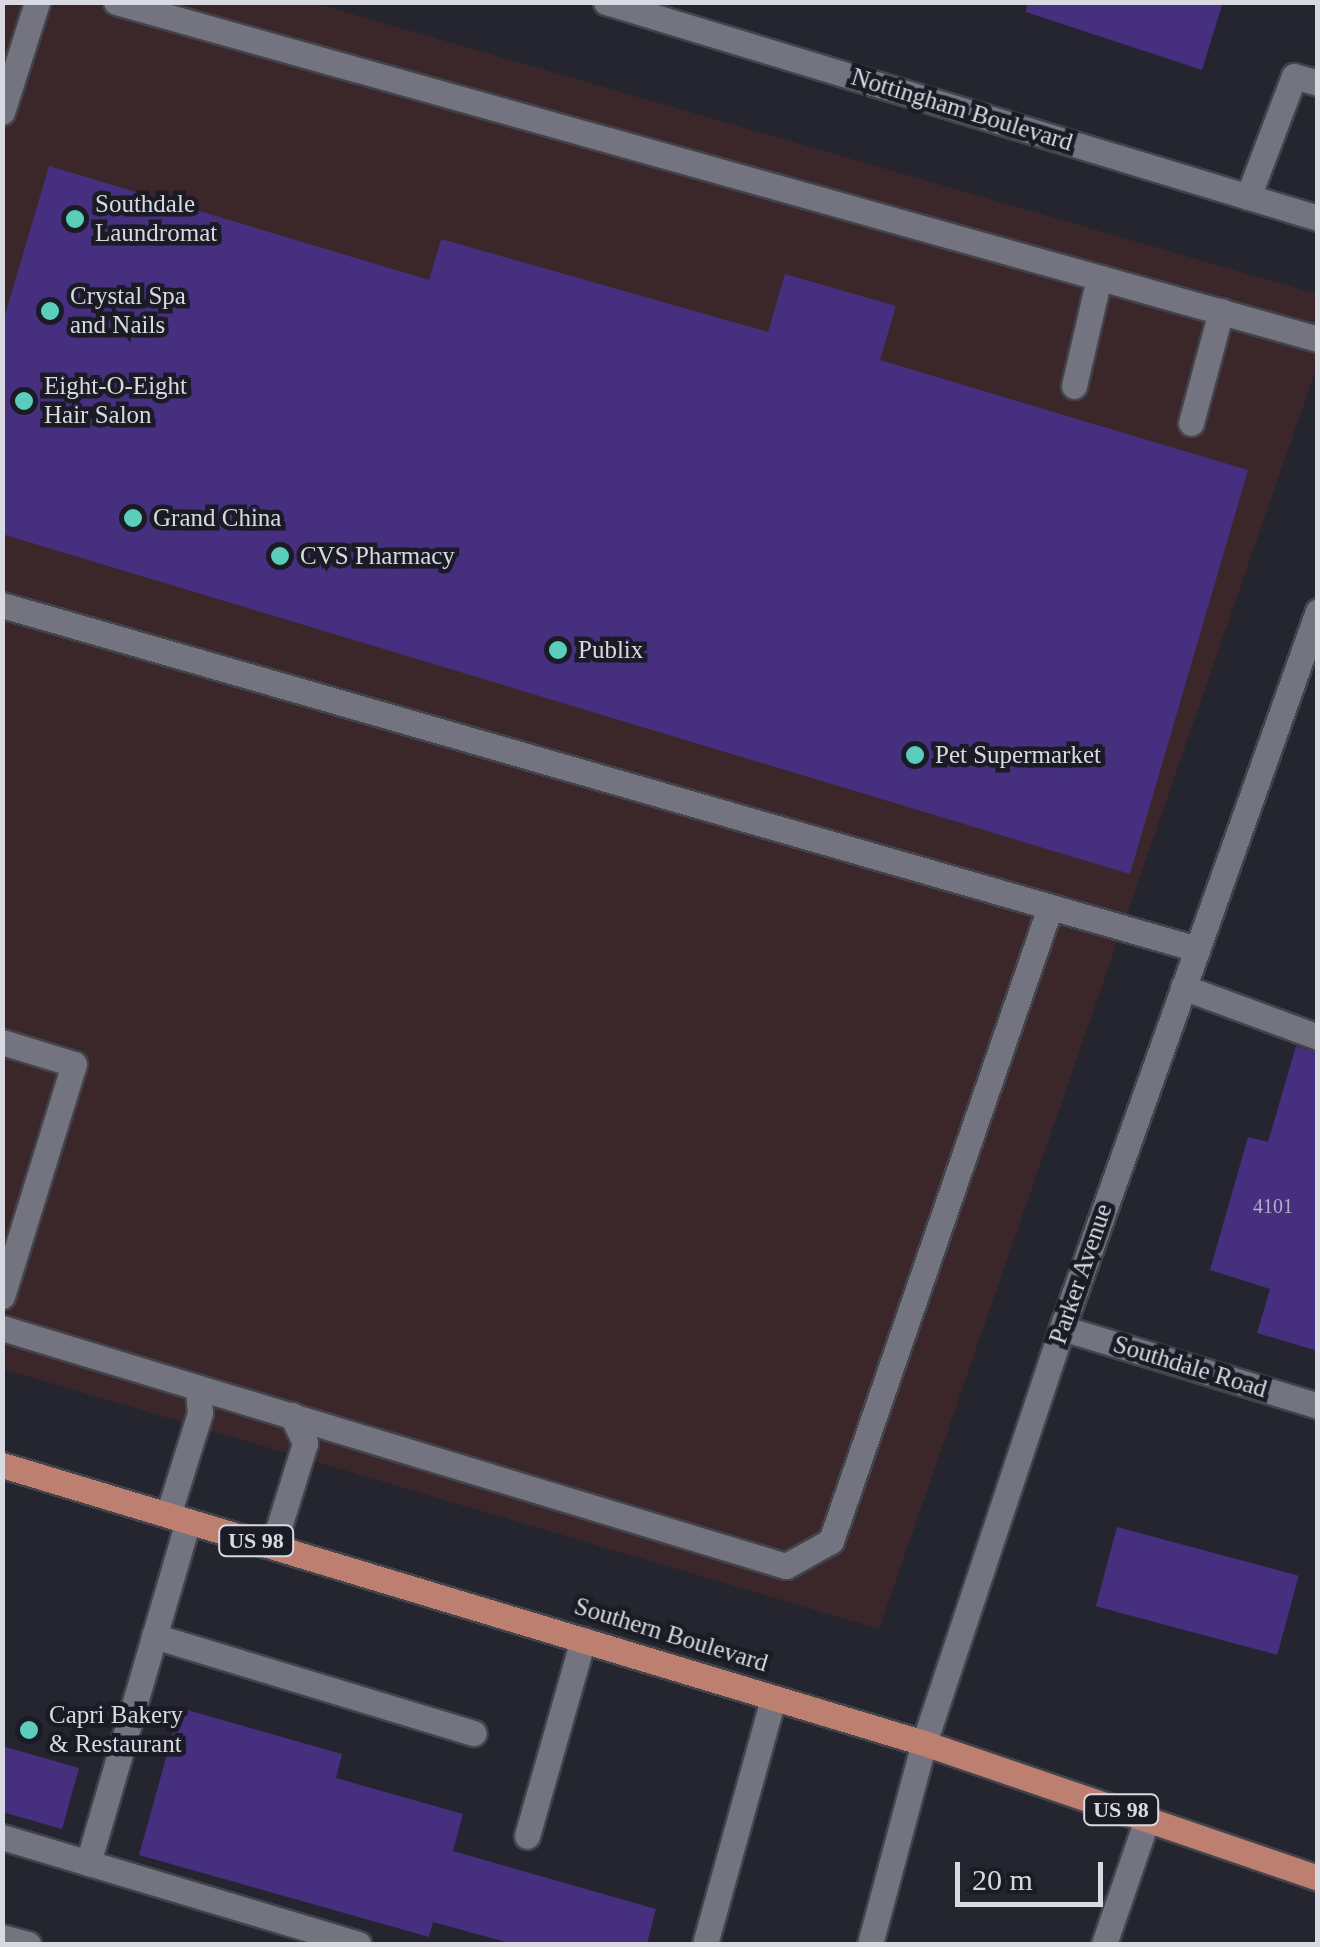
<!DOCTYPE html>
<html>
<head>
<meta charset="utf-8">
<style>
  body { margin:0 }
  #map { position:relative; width:1320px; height:1947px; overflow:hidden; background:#25252f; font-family:Georgia,serif }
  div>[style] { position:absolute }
  .commercial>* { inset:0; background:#3b2729 }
  .building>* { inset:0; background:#452f7e; transform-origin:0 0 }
  .roads { filter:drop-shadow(2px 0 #43434c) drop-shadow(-2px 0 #43434c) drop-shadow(0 2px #43434c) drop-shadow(0 -2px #43434c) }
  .lane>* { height:25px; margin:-12.5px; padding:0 12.5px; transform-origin:12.5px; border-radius:12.5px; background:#747481 }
  .street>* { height:25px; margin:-12.5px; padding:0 12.5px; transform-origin:12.5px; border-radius:12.5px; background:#747481 }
  .secondary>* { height:25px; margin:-12.5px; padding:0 12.5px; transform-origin:12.5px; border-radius:12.5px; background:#747481 }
  .primary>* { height:25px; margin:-12.5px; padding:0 12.5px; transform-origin:12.5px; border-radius:12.5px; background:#bd7f70 }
  .dots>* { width:28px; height:28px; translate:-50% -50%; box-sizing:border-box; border:5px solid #1b1b26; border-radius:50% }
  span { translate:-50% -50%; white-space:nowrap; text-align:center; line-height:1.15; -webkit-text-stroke:9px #1b1b26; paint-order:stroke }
  .number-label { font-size:20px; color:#b4aec8 }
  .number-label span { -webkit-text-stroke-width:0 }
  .shield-label span { padding:2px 8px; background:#1b1b26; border:2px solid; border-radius:8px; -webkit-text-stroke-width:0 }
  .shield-label { font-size:22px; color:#d9d9e1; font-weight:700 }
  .street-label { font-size:25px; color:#d9d9e1 }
  .poi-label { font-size:25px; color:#d9d9e1 }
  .left { translate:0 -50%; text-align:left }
  .frame { position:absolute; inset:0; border:5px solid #d9d9e1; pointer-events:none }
  .scale { position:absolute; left:955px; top:1862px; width:148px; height:45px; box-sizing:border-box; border:5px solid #d9d9e1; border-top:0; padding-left:12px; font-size:30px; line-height:35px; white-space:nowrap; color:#d9d9e1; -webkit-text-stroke:8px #1b1b26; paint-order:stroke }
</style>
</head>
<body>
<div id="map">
  <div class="commercial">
    <i style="clip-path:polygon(2px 3px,314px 3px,1317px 294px,1317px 366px,879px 1629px,3px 1369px)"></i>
  </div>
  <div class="building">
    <i style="clip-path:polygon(1027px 2px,1223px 2px,1202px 70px,1026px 12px)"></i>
    <i style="clip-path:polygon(49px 166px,429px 280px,441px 239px,768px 332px,785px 274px,896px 306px,880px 360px,1248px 470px,1130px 874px,2px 534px,2px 325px)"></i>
    <i style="clip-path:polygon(1296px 1046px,1318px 1053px,1318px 1351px,1257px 1333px,1270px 1289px,1210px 1270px,1248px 1137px,1268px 1142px)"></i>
    <i style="left:1117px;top:1527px;width:188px;height:82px;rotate:15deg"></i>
    <i style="clip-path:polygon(180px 1708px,342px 1754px,336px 1778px,463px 1814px,453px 1851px,656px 1909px,647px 1944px,513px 1944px,433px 1922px,429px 1937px,139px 1855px)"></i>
    <i style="clip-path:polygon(2px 1746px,79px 1768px,62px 1829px,2px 1812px)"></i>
  </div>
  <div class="roads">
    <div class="lane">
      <i style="left:116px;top:2px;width:1248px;rotate:15.66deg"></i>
      <i style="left:2px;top:112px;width:115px;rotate:-72.3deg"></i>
      <i style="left:1248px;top:197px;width:129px;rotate:-69.2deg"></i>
      <i style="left:1294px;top:76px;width:25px;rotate:16deg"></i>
      <i style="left:1074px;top:386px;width:111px;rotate:-77deg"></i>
      <i style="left:1191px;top:423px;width:116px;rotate:-75deg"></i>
      <i style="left:2px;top:605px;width:1244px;rotate:16.06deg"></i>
      <i style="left:1183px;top:987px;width:144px;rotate:20.3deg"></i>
      <i style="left:2px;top:1042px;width:75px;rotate:17deg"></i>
      <i style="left:74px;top:1064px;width:243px;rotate:107.2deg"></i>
      <i style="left:2px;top:1328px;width:819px;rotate:16.89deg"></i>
      <i style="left:786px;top:1566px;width:51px;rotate:-29.1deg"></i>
      <i style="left:831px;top:1541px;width:671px;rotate:-70.94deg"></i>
      <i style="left:168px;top:1515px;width:107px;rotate:-72.6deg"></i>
      <i style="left:200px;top:1413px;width:25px;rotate:-95deg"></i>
      <i style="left:273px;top:1546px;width:108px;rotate:-72.7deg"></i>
      <i style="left:305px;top:1443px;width:31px;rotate:-115deg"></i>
      <i style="left:154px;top:1636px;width:334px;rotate:16.9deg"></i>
      <i style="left:527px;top:1836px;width:204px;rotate:-74.1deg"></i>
      <i style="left:2px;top:1837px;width:372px;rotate:16.7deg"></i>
      <i style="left:88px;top:1863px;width:356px;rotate:-73.7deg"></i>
      <i style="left:2px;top:1937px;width:27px;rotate:15deg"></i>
      <i style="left:705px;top:1944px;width:255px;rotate:-74.5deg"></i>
      <i style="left:1104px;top:1944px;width:132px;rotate:-71deg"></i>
    </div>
    <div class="street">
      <i style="left:1062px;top:1328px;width:268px;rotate:16.9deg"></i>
    </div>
    <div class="secondary">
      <i style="left:606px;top:2px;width:744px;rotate:16.88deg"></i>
      <i style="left:870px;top:1944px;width:208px;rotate:-75deg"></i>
      <i style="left:924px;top:1743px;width:437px;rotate:-71.6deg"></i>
      <i style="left:1062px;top:1328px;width:761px;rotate:-70.35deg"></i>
    </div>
    <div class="primary">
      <i style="left:2px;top:1465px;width:963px;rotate:16.78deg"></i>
      <i style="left:924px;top:1743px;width:416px;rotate:18.9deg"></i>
    </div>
  </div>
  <div class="dots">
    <i style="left:75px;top:219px;background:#5bcebb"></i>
    <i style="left:50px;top:311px;background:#5bcebb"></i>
    <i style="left:24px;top:401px;background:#5bcebb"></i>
    <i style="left:133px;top:518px;background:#5bcebb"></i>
    <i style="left:280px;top:556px;background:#5bcebb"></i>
    <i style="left:558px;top:650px;background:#5bcebb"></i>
    <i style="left:915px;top:755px;background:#5bcebb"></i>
    <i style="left:29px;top:1730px;background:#5bcebb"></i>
  </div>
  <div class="number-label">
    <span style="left:1273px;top:1206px">4101</span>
  </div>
  <div class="shield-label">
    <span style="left:256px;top:1541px">US 98</span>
    <span style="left:1121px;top:1810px">US 98</span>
  </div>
  <div class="street-label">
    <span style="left:962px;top:110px;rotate:17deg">Nottingham Boulevard</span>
    <span style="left:1081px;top:1274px;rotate:-71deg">Parker Avenue</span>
    <span style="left:1190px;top:1367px;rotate:17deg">Southdale Road</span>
    <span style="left:671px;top:1635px;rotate:17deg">Southern Boulevard</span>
  </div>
  <div class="poi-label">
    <span class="left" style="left:95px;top:219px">Southdale<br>Laundromat</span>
    <span class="left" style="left:70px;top:311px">Crystal Spa<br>and Nails</span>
    <span class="left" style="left:44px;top:401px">Eight-O-Eight<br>Hair Salon</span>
    <span class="left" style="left:153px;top:518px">Grand China</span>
    <span class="left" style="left:300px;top:556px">CVS Pharmacy</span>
    <span class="left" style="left:578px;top:650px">Publix</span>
    <span class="left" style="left:935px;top:755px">Pet Supermarket</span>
    <span class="left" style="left:49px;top:1730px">Capri Bakery<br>&amp; Restaurant</span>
  </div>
  <div class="frame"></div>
  <div class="scale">20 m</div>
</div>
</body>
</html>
